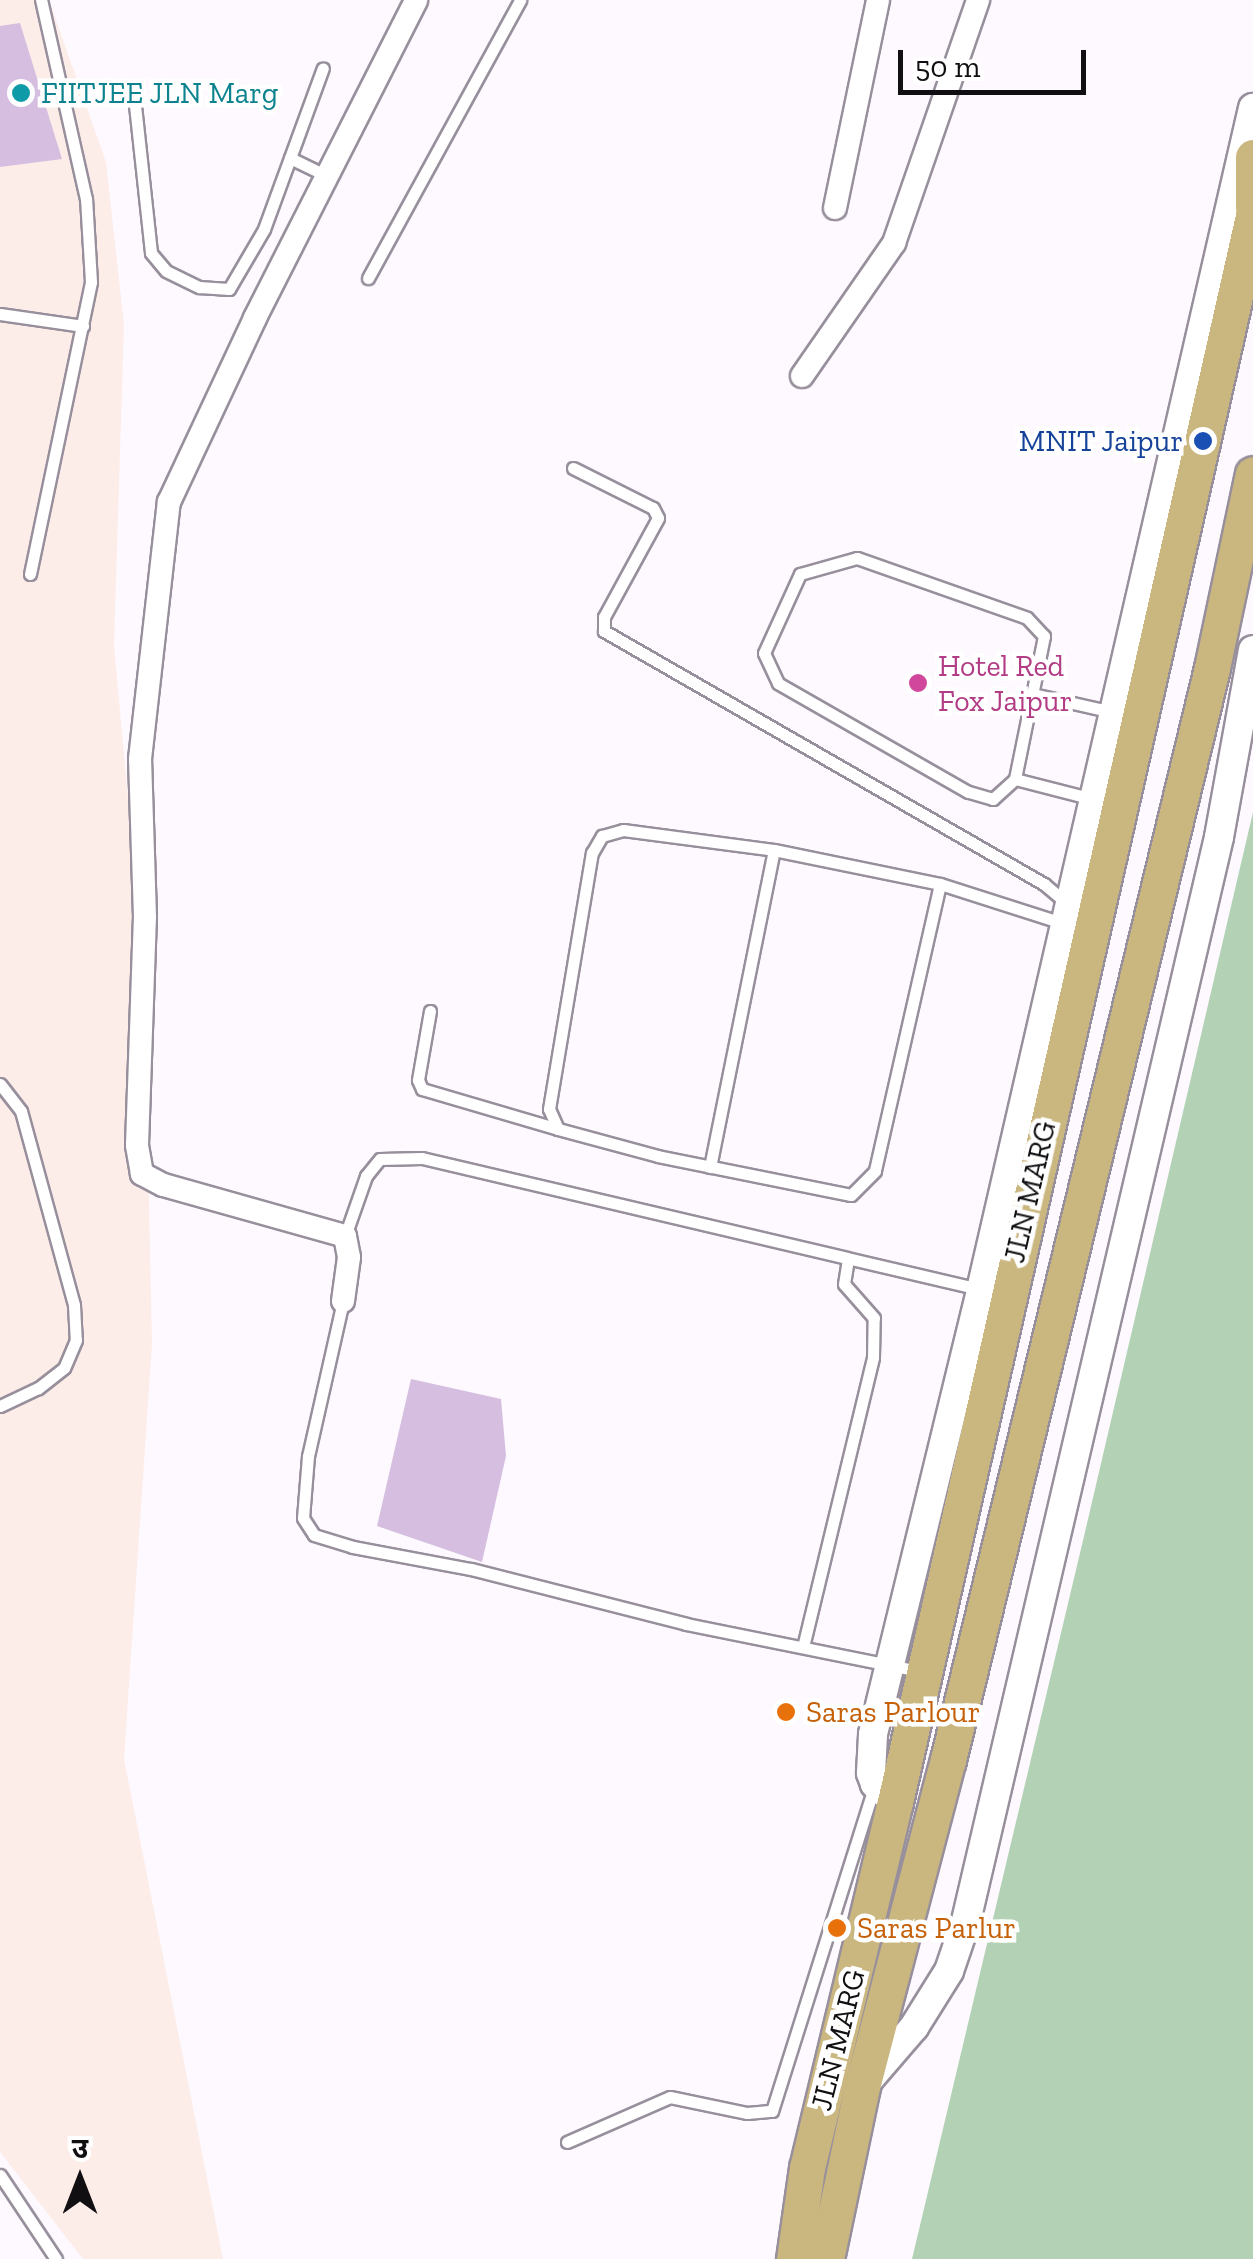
<!DOCTYPE html>
<html>
<head>
<meta charset="utf-8">
<style>
  body { margin:0 }
  #map { position:relative; width:1253px; height:2259px; overflow:hidden; background:#fdf9ff; font-family:"Zilla Slab","Noto Sans Devanagari",serif }
  div>[style] { position:absolute }
  .industrial>* { inset:0; background:#fdede9 }
  .forest>* { inset:0; background:#b3d2b5 }
  .building>* { inset:0; background:#d5bee0 }
  .roads { filter:drop-shadow(2px 0 #988f9c) drop-shadow(-2px 0 #988f9c) drop-shadow(0 2px #988f9c) drop-shadow(0 -2px #988f9c) }
  .service>* { height:11px; margin:-5.5px; padding:0 5.5px; transform-origin:5.5px; border-radius:5.5px; background:#fff }
  .minor>* { height:22px; margin:-11px; padding:0 11px; transform-origin:11px; border-radius:11px; background:#fff }
  .tertiary>* { height:28px; margin:-14px; padding:0 14px; transform-origin:14px; border-radius:14px; background:#fff }
  .primary>* { height:35px; margin:-17.5px; padding:0 17.5px; transform-origin:17.5px; border-radius:17.5px; background:#cab67f }
  .dots>* { width:28px; height:28px; translate:-50% -50%; box-sizing:border-box; border:5px solid #fff; border-radius:50% }
  span { translate:-50% -50%; white-space:nowrap; text-align:center; line-height:1.15; -webkit-text-stroke:9px #fff; paint-order:stroke }
  .culture-label { font-size:30px; color:#0d838f }
  .left { translate:0 -50%; text-align:left }
  .transit-label { font-size:30px; color:#164399 }
  .right { translate:-100% -50%; text-align:right }
  .hotel-label { font-size:30px; color:#b23c85 }
  .street-label { font-size:30px; color:#120f13 }
  .food-label { font-size:30px; color:#c56008 }
  .north { position:absolute; left:30px; top:2129px; width:100px; height:100px; -webkit-text-stroke:8px #fff; paint-order:stroke; rotate:0deg; font-size:28px; font-weight:700; line-height:40px; text-align:center; color:#120f13 }
  .north::after { content:''; display:block; margin:auto; width:35px; height:45px; background:#120f13; clip-path:polygon(50% 0,100% 100%,50% 72%,0 100%) }
  .scale { position:absolute; left:898px; top:50px; width:188px; height:45px; box-sizing:border-box; border:5px solid #120f13; border-top:0; padding-left:12px; font-size:30px; line-height:35px; white-space:nowrap; color:#120f13; -webkit-text-stroke:8px #fff; paint-order:stroke }
</style>
</head>
<body>
<div id="map">
  <div class="industrial">
    <i style="clip-path:polygon(0 0,49px 0,106px 162px,124px 325px,114px 645px,144px 972px,152px 1344px,124px 1759px,223px 2259px,83px 2259px,0 2152px)"></i>
  </div>
  <div class="forest">
    <i style="clip-path:polygon(1253px 812px,1253px 2259px,912px 2259px,1085px 1532px)"></i>
  </div>
  <div class="building">
    <i style="clip-path:polygon(20px 23px,62px 159px,0 167px,0 26px)"></i>
    <i style="clip-path:polygon(411px 1379px,501px 1399px,506px 1456px,482px 1562px,377px 1526px)"></i>
  </div>
  <div class="roads">
    <div class="service">
      <i style="left:134px;top:96px;width:158px;rotate:83.8deg"></i>
      <i style="left:151px;top:253px;width:23px;rotate:50deg"></i>
      <i style="left:166px;top:271px;width:37px;rotate:26deg"></i>
      <i style="left:199px;top:287px;width:30px;rotate:4deg"></i>
      <i style="left:229px;top:289px;width:69px;rotate:-59.7deg"></i>
      <i style="left:264px;top:229px;width:171px;rotate:-69.9deg"></i>
      <i style="left:290px;top:158px;width:41px;rotate:25.9deg"></i>
      <i style="left:368px;top:278px;width:317px;rotate:-61.3deg"></i>
      <i style="left:0;top:314px;width:84px;rotate:8.2deg"></i>
      <i style="left:573px;top:468px;width:89px;rotate:26.6deg"></i>
      <i style="left:653px;top:508px;width:11px;rotate:63deg"></i>
      <i style="left:658px;top:518px;width:113px;rotate:118.6deg"></i>
      <i style="left:604px;top:617px;width:14px;rotate:90deg"></i>
      <i style="left:604px;top:631px;width:508px;rotate:29.9deg"></i>
      <i style="left:1044px;top:884px;width:30px;rotate:40deg"></i>
      <i style="left:857px;top:558px;width:180px;rotate:19.4deg"></i>
      <i style="left:1027px;top:618px;width:25px;rotate:47deg"></i>
      <i style="left:1044px;top:636px;width:146px;rotate:101.5deg"></i>
      <i style="left:1015px;top:779px;width:30px;rotate:138deg"></i>
      <i style="left:993px;top:799px;width:26px;rotate:-164deg"></i>
      <i style="left:968px;top:792px;width:219px;rotate:-150.2deg"></i>
      <i style="left:778px;top:683px;width:33px;rotate:-115deg"></i>
      <i style="left:764px;top:653px;width:87px;rotate:-65.5deg"></i>
      <i style="left:800px;top:574px;width:59px;rotate:-15.7deg"></i>
      <i style="left:30px;top:574px;width:298px;rotate:-78.2deg"></i>
      <i style="left:91px;top:282px;width:83px;rotate:-93.4deg"></i>
      <i style="left:86px;top:199px;width:204px;rotate:-102.7deg"></i>
      <i style="left:1033px;top:694px;width:81px;rotate:12.8deg"></i>
      <i style="left:1015px;top:779px;width:81px;rotate:14.4deg"></i>
      <i style="left:940px;top:884px;width:294px;rotate:102.8deg"></i>
      <i style="left:875px;top:1171px;width:34px;rotate:135deg"></i>
      <i style="left:851px;top:1195px;width:197px;rotate:-168.6deg"></i>
      <i style="left:658px;top:1156px;width:104px;rotate:-164.9deg"></i>
      <i style="left:558px;top:1129px;width:22px;rotate:-114deg"></i>
      <i style="left:549px;top:1109px;width:260px;rotate:-80.5deg"></i>
      <i style="left:592px;top:853px;width:20px;rotate:-60deg"></i>
      <i style="left:602px;top:836px;width:22px;rotate:-16deg"></i>
      <i style="left:623px;top:830px;width:152px;rotate:7.5deg"></i>
      <i style="left:774px;top:850px;width:169px;rotate:11.6deg"></i>
      <i style="left:940px;top:884px;width:131px;rotate:17.7deg"></i>
      <i style="left:430px;top:1011px;width:70px;rotate:99.9deg"></i>
      <i style="left:418px;top:1080px;width:10px;rotate:66deg"></i>
      <i style="left:422px;top:1089px;width:142px;rotate:16.4deg"></i>
      <i style="left:0;top:1084px;width:34px;rotate:52deg"></i>
      <i style="left:21px;top:1111px;width:201px;rotate:74.7deg"></i>
      <i style="left:74px;top:1305px;width:35px;rotate:87deg"></i>
      <i style="left:76px;top:1340px;width:30px;rotate:113deg"></i>
      <i style="left:64px;top:1368px;width:33px;rotate:142deg"></i>
      <i style="left:38px;top:1388px;width:42px;rotate:154.7deg"></i>
      <i style="left:710px;top:1167px;width:323px;rotate:-78.6deg"></i>
      <i style="left:345px;top:1236px;width:64px;rotate:-70.7deg"></i>
      <i style="left:366px;top:1176px;width:22px;rotate:-51deg"></i>
      <i style="left:380px;top:1159px;width:42px;rotate:-1.4deg"></i>
      <i style="left:422px;top:1158px;width:572px;rotate:13.23deg"></i>
      <i style="left:343px;top:1301px;width:159px;rotate:102.7deg"></i>
      <i style="left:308px;top:1456px;width:62px;rotate:94.6deg"></i>
      <i style="left:303px;top:1518px;width:20px;rotate:57deg"></i>
      <i style="left:314px;top:1535px;width:41px;rotate:17.1deg"></i>
      <i style="left:353px;top:1547px;width:120px;rotate:10.6deg"></i>
      <i style="left:471px;top:1569px;width:222px;rotate:14.3deg"></i>
      <i style="left:686px;top:1624px;width:239px;rotate:11.4deg"></i>
      <i style="left:803px;top:1647px;width:298px;rotate:-76.4deg"></i>
      <i style="left:873px;top:1357px;width:39px;rotate:-89deg"></i>
      <i style="left:874px;top:1318px;width:45px;rotate:-131.4deg"></i>
      <i style="left:844px;top:1284px;width:26px;rotate:-81deg"></i>
      <i style="left:567px;top:2142px;width:112px;rotate:-23.6deg"></i>
      <i style="left:670px;top:2097px;width:79px;rotate:11.7deg"></i>
      <i style="left:747px;top:2113px;width:25px;rotate:-5deg"></i>
      <i style="left:772px;top:2111px;width:339px;rotate:-72.5deg"></i>
      <i style="left:0;top:2175px;width:101px;rotate:56.3deg"></i>
    </div>
    <div class="minor">
      <i style="left:835px;top:208px;width:212px;rotate:-78.3deg"></i>
      <i style="left:802px;top:376px;width:162px;rotate:-55.3deg"></i>
      <i style="left:894px;top:243px;width:257px;rotate:-70.9deg"></i>
      <i style="left:343px;top:1301px;width:44px;rotate:-82.2deg"></i>
      <i style="left:349px;top:1257px;width:21px;rotate:-101deg"></i>
      <i style="left:345px;top:1236px;width:189px;rotate:-164.3deg"></i>
      <i style="left:163px;top:1185px;width:24px;rotate:-152deg"></i>
      <i style="left:142px;top:1174px;width:29px;rotate:-100deg"></i>
      <i style="left:137px;top:1145px;width:228px;rotate:-88deg"></i>
      <i style="left:145px;top:917px;width:158px;rotate:-91.8deg"></i>
      <i style="left:140px;top:759px;width:259px;rotate:-83.6deg"></i>
      <i style="left:169px;top:502px;width:203px;rotate:-64.9deg"></i>
      <i style="left:255px;top:318px;width:356px;rotate:-63.1deg"></i>
    </div>
    <div class="tertiary">
      <i style="left:895px;top:1802px;width:27px;rotate:-138deg"></i>
      <i style="left:875px;top:1784px;width:12px;rotate:-110deg"></i>
      <i style="left:871px;top:1773px;width:39px;rotate:-87deg"></i>
      <i style="left:873px;top:1734px;width:457px;rotate:-76.3deg"></i>
      <i style="left:981px;top:1290px;width:1213px;rotate:-77.04deg"></i>
      <i style="left:864px;top:2085px;width:77px;rotate:-49.2deg"></i>
      <i style="left:914px;top:2027px;width:66px;rotate:-58deg"></i>
      <i style="left:949px;top:1971px;width:53px;rotate:-71.2deg"></i>
      <i style="left:966px;top:1921px;width:1113px;rotate:-76.86deg"></i>
      <i style="left:1219px;top:837px;width:190px;rotate:-79.7deg"></i>
    </div>
    <div class="primary">
      <i style="left:1253px;top:157px;width:50px;rotate:90deg"></i>
      <i style="left:794px;top:2259px;width:92px;rotate:-81.9deg"></i>
      <i style="left:807px;top:2168px;width:376px;rotate:-76.5deg"></i>
      <i style="left:895px;top:1802px;width:1626px;rotate:-77.28deg"></i>
      <i style="left:826px;top:2259px;width:176px;rotate:-78.2deg"></i>
      <i style="left:862px;top:2087px;width:338px;rotate:-75.3deg"></i>
      <i style="left:948px;top:1760px;width:1123px;rotate:-76.41deg"></i>
      <i style="left:1212px;top:668px;width:198px;rotate:-78.1deg"></i>
    </div>
  </div>
  <div class="dots">
    <i style="left:21px;top:93px;background:#0f9aa8"></i>
    <i style="left:1203px;top:441px;background:#1a4fb4"></i>
    <i style="left:918px;top:683px;background:#d1479c"></i>
    <i style="left:786px;top:1712px;background:#e8710a"></i>
    <i style="left:837px;top:1928px;background:#e8710a"></i>
  </div>
  <div class="culture-label">
    <span class="left" style="left:41px;top:93px">FIITJEE JLN Marg</span>
  </div>
  <div class="transit-label">
    <span class="right" style="left:1183px;top:441px">MNIT Jaipur</span>
  </div>
  <div class="hotel-label">
    <span class="left" style="left:938px;top:683px">Hotel Red<br>Fox Jaipur</span>
  </div>
  <div class="street-label">
    <span style="left:1030px;top:1192px;rotate:-77deg">JLN MARG</span>
    <span style="left:838px;top:2040px;rotate:-76deg">JLN MARG</span>
  </div>
  <div class="food-label">
    <span class="left" style="left:806px;top:1712px">Saras Parlour</span>
    <span class="left" style="left:857px;top:1928px">Saras Parlur</span>
  </div>
  <div class="north">उ</div>
  <div class="scale">50 m</div>
</div>
</body>
</html>
